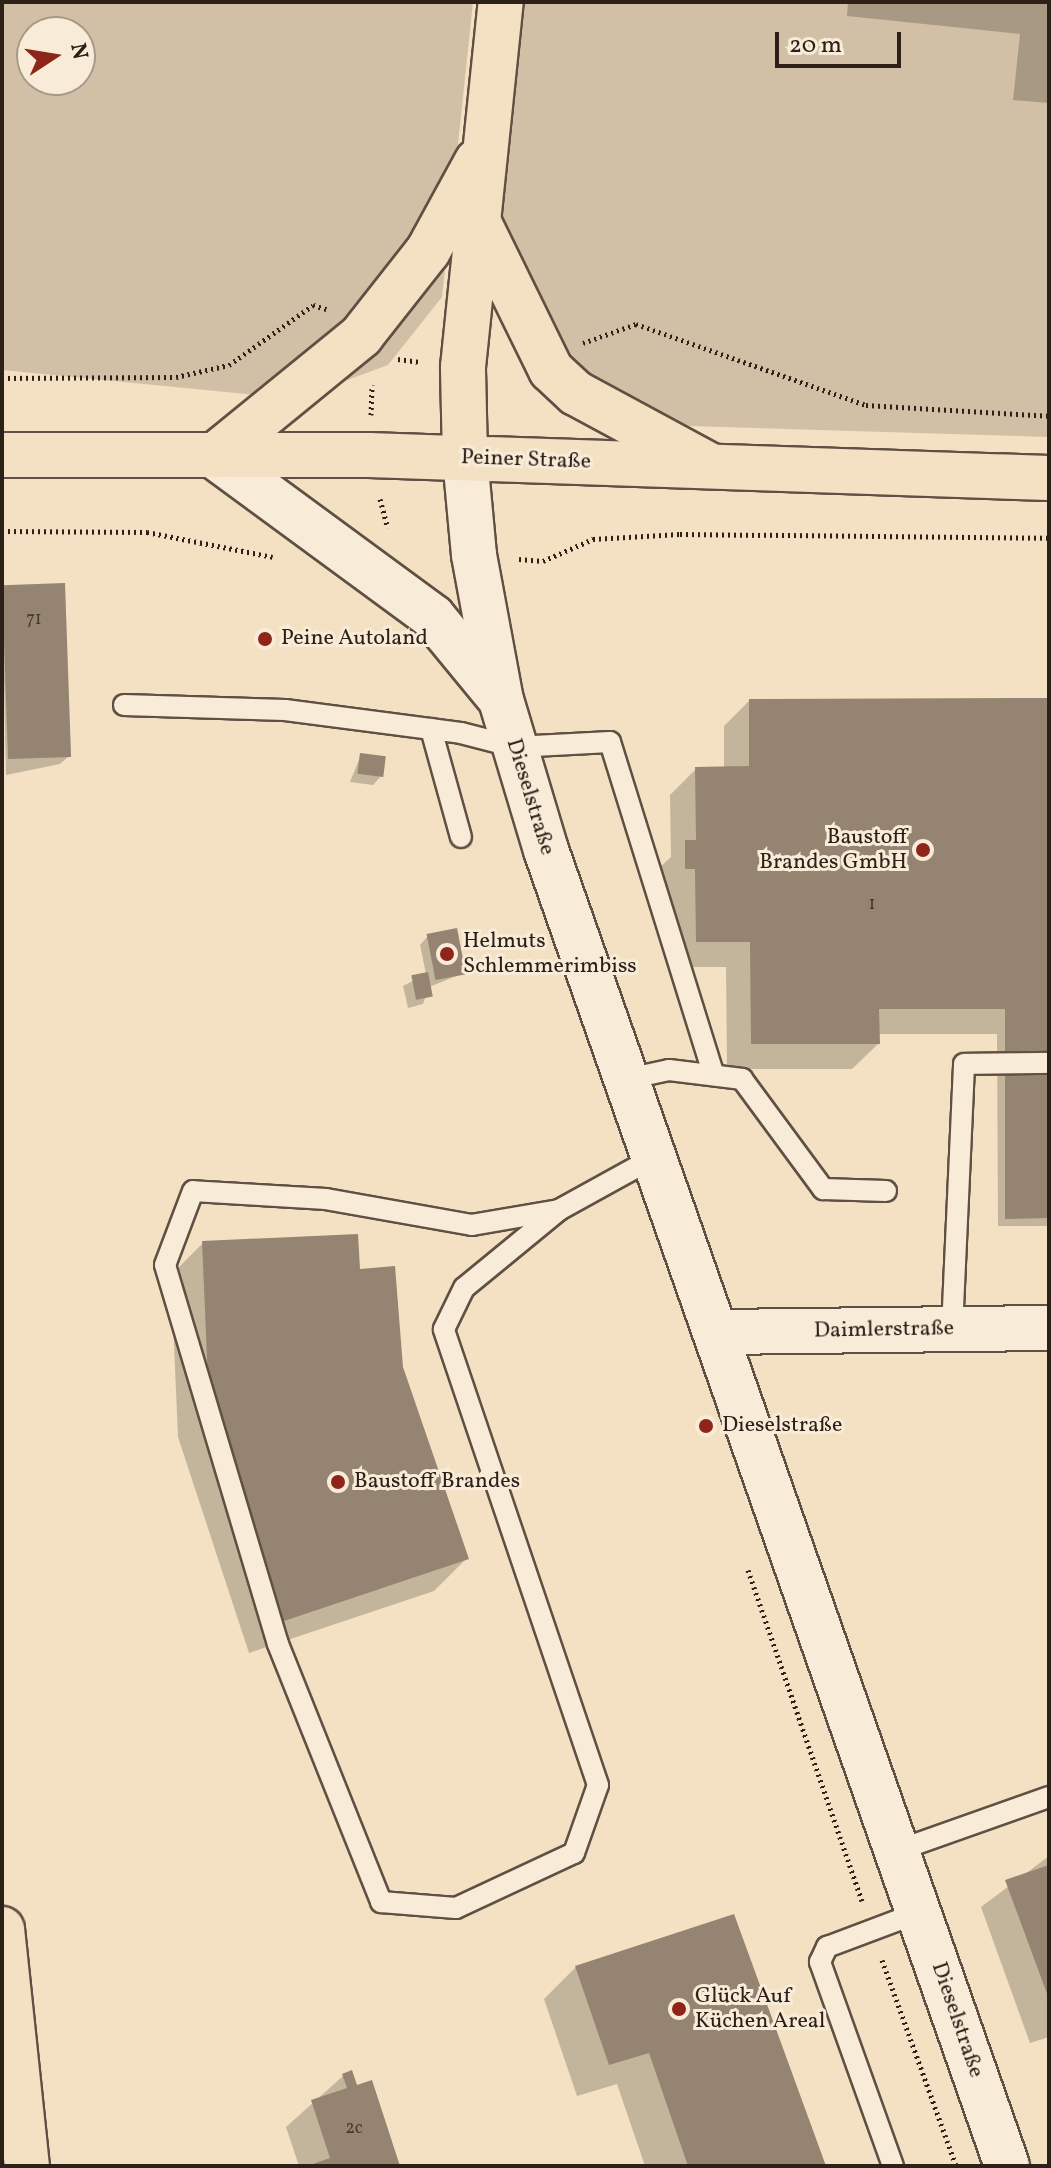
<!DOCTYPE html>
<html>
<head>
<meta charset="utf-8">
<style>
  body { margin:0 }
  #map { position:relative; width:1051px; height:2168px; overflow:hidden; background:#f4e1c3; font-family:Vollkorn,serif }
  div>[style] { position:absolute }
  .green>* { inset:0; background:#d2c0a6 }
  .shadow>* { inset:0; background:#0003 }
  .building>* { inset:0; background:#948471; transform-origin:0 0 }
  .path>* { height:5px; margin-top:-2.5px; transform-origin:0; background:repeating-linear-gradient(90deg,#2d2018 0 2px,transparent 0 6px) }
  .roads { filter:drop-shadow(2px 0 #5f5043) drop-shadow(-2px 0 #5f5043) drop-shadow(0 2px #5f5043) drop-shadow(0 -2px #5f5043) }
  .lane>* { height:20px; margin:-10px; padding:0 10px; transform-origin:10px; border-radius:10px; background:#f8ecd8 }
  .secondary>* { height:44px; margin:-22px; padding:0 22px; transform-origin:22px; border-radius:22px; background:#f8ecd8 }
  .primary>* { height:44px; margin:-22px; padding:0 22px; transform-origin:22px; border-radius:22px; background:#f4e1c3 }
  .highway>* { height:44px; margin:-22px; padding:0 22px; transform-origin:22px; border-radius:22px; background:#f4e1c3 }
  .dots>* { width:22px; height:22px; translate:-50% -50%; box-sizing:border-box; border:4px solid #f8ecd8; border-radius:50% }
  span { translate:-50% -50%; white-space:nowrap; text-align:center; line-height:1.15; -webkit-text-stroke:6px #f8ecd8; paint-order:stroke }
  .number-label { font-size:18px; color:#47392e }
  .number-label span { -webkit-text-stroke-width:0 }
  .street-label { font-size:22px; color:#2d2018 }
  .poi-label { font-size:22px; color:#2d2018 }
  .left { translate:0 -50%; text-align:left }
  .right { translate:-100% -50%; text-align:right }
  .frame { position:absolute; inset:0; border:4px solid #2d2018; pointer-events:none }
  .north { position:absolute; left:16px; top:16px; width:80px; height:80px; box-sizing:border-box; background:#f8ecd8; border:2px solid #a79a8b; border-radius:50%; rotate:78deg; font-size:22px; font-weight:700; line-height:32px; text-align:center; color:#2d2018 }
  .north::after { content:''; display:block; margin:auto; width:28px; height:36px; background:#8f2418; clip-path:polygon(50% 0,100% 100%,50% 72%,0 100%) }
  .scale { position:absolute; left:775px; top:32px; width:126px; height:36px; box-sizing:border-box; border:4px solid #2d2018; border-top:0; padding-left:10px; font-size:24px; line-height:28px; white-space:nowrap; color:#2d2018; -webkit-text-stroke:6px #f8ecd8; paint-order:stroke }
</style>
</head>
<body>
<div id="map">
  <div class="green">
    <i style="clip-path:polygon(evenodd,2px 2px,473px 2px,442px 297px,388px 365px,296px 399px,2px 370px,2px 2px,32px 32px,80px 32px,80px 80px,32px 80px,32px 32px)"></i>
    <i style="clip-path:polygon(525px 2px,1049px 2px,1049px 437px,690px 426px,566px 375px,497px 221px)"></i>
  </div>
  <div class="shadow">
    <i style="clip-path:polygon(848px 2px,1049px 2px,1049px 103px,1013px 100px,1020px 34px,847px 16px)"></i>
    <i style="clip-path:polygon(63px 585px,69px 756px,60px 764px,6px 775px,2px 586px)"></i>
    <i style="clip-path:polygon(750px 700px,1049px 700px,1049px 1226px,998px 1226px,997px 1034px,878px 1034px,878px 1044px,852px 1069px,727px 1069px,726px 967px,671px 967px,670px 894px,660px 894px,660px 867px,671px 857px,670px 795px,696px 769px,724px 769px,724px 726px)"></i>
    <i style="clip-path:polygon(361px 755px,381px 776px,373px 785px,350px 782px)"></i>
    <i style="clip-path:polygon(428px 936px,464px 973px,429px 987px,423px 1004px,408px 1008px,403px 986px,426px 974px,420px 945px)"></i>
    <i style="clip-path:polygon(203px 1243px,401px 1368px,466px 1559px,434px 1591px,249px 1653px,178px 1437px,171px 1275px)"></i>
    <i style="clip-path:polygon(1049px 1856px,1049px 2037px,1030px 2043px,981px 1907px)"></i>
    <i style="clip-path:polygon(576px 1967px,824px 2166px,645px 2166px,617px 2084px,577px 2096px,544px 1999px)"></i>
    <i style="clip-path:polygon(343px 2076px,356px 2088px,398px 2166px,299px 2166px,286px 2127px)"></i>
  </div>
  <div class="building">
    <i style="left:65px;top:583px;width:174px;height:63px;rotate:88deg"></i>
    <i style="clip-path:polygon(1049px 698px,1049px 1218px,1005px 1219px,1005px 1009px,879px 1009px,880px 1044px,751px 1044px,750px 942px,696px 942px,695px 869px,685px 869px,685px 840px,696px 840px,695px 767px,749px 766px,749px 699px)"></i>
    <i style="left:360px;top:753px;width:26px;height:21px;rotate:7deg"></i>
    <i style="left:457px;top:928px;width:47px;height:31px;rotate:79deg"></i>
    <i style="left:428px;top:972px;width:25px;height:17px;rotate:79deg"></i>
    <i style="clip-path:polygon(358px 1234px,360px 1269px,395px 1266px,403px 1367px,469px 1559px,281px 1622px,209px 1404px,202px 1241px)"></i>
    <i style="clip-path:polygon(1049px 1865px,1049px 1999px,1005px 1880px)"></i>
    <i style="clip-path:polygon(734px 1914px,826px 2166px,688px 2166px,649px 2053px,609px 2065px,575px 1966px)"></i>
    <i style="clip-path:polygon(352px 2070px,357px 2085px,372px 2080px,400px 2166px,307px 2166px,330px 2158px,311px 2100px,347px 2088px,342px 2074px)"></i>
  </div>
  <div class="path">
    <i style="left:583px;top:343px;width:56px;rotate:-19.7deg"></i>
    <i style="left:636px;top:324px;width:244px;rotate:19.4deg"></i>
    <i style="left:866px;top:405px;width:183px;rotate:3.4deg"></i>
    <i style="left:398px;top:359px;width:22px;rotate:8deg"></i>
    <i style="left:2px;top:378px;width:174px;rotate:-0.3deg"></i>
    <i style="left:176px;top:377px;width:54px;rotate:-12.8deg"></i>
    <i style="left:229px;top:365px;width:103px;rotate:-35.5deg"></i>
    <i style="left:313px;top:305px;width:14px;rotate:17deg"></i>
    <i style="left:371px;top:415px;width:30px;rotate:-88deg"></i>
    <i style="left:380px;top:499px;width:30px;rotate:75deg"></i>
    <i style="left:2px;top:531px;width:145px;rotate:0.4deg"></i>
    <i style="left:147px;top:532px;width:128px;rotate:11.2deg"></i>
    <i style="left:519px;top:559px;width:24px;rotate:5deg"></i>
    <i style="left:543px;top:561px;width:55px;rotate:-23.7deg"></i>
    <i style="left:593px;top:539px;width:87px;rotate:-3.3deg"></i>
    <i style="left:680px;top:534px;width:369px;rotate:0.6deg"></i>
    <i style="left:748px;top:1570px;width:350px;rotate:71deg"></i>
    <i style="left:882px;top:1960px;width:219px;rotate:70.2deg"></i>
  </div>
  <div class="roads">
    <div class="lane">
      <i style="left:124px;top:705px;width:161px;rotate:1.8deg"></i>
      <i style="left:285px;top:710px;width:177px;rotate:7.4deg"></i>
      <i style="left:461px;top:733px;width:56px;rotate:14.5deg"></i>
      <i style="left:515px;top:747px;width:95px;rotate:-3deg"></i>
      <i style="left:610px;top:742px;width:349px;rotate:72.7deg"></i>
      <i style="left:431px;top:729px;width:112px;rotate:74.5deg"></i>
      <i style="left:627px;top:1079px;width:43px;rotate:-12.1deg"></i>
      <i style="left:669px;top:1070px;width:74px;rotate:7deg"></i>
      <i style="left:742px;top:1079px;width:137px;rotate:53.6deg"></i>
      <i style="left:823px;top:1189px;width:63px;rotate:1.8deg"></i>
      <i style="left:559px;top:1210px;width:88px;rotate:170.2deg"></i>
      <i style="left:472px;top:1225px;width:148px;rotate:-169.9deg"></i>
      <i style="left:326px;top:1199px;width:133px;rotate:-176.6deg"></i>
      <i style="left:193px;top:1191px;width:79px;rotate:110.7deg"></i>
      <i style="left:165px;top:1265px;width:395px;rotate:73.4deg"></i>
      <i style="left:278px;top:1644px;width:278px;rotate:68.2deg"></i>
      <i style="left:381px;top:1902px;width:75px;rotate:4.6deg"></i>
      <i style="left:456px;top:1908px;width:130px;rotate:-25deg"></i>
      <i style="left:574px;top:1853px;width:72px;rotate:-70.6deg"></i>
      <i style="left:598px;top:1785px;width:481px;rotate:-108.7deg"></i>
      <i style="left:444px;top:1329px;width:46px;rotate:-64deg"></i>
      <i style="left:464px;top:1288px;width:123px;rotate:-39.4deg"></i>
      <i style="left:559px;top:1210px;width:110px;rotate:-28.9deg"></i>
      <i style="left:952px;top:1330px;width:266px;rotate:-87.4deg"></i>
      <i style="left:964px;top:1064px;width:85px;rotate:-0.7deg"></i>
      <i style="left:899px;top:1850px;width:159px;rotate:-19.5deg"></i>
      <i style="left:893px;top:2166px;width:217px;rotate:-109.7deg"></i>
      <i style="left:820px;top:1962px;width:17px;rotate:-65deg"></i>
      <i style="left:827px;top:1947px;width:99px;rotate:-20.6deg"></i>
    </div>
    <div class="secondary">
      <i style="left:214px;top:456px;width:272px;rotate:36.3deg"></i>
      <i style="left:433px;top:617px;width:101px;rotate:50.6deg"></i>
      <i style="left:465px;top:458px;width:97px;rotate:84.7deg"></i>
      <i style="left:474px;top:555px;width:147px;rotate:79.5deg"></i>
      <i style="left:501px;top:700px;width:157px;rotate:73.3deg"></i>
      <i style="left:546px;top:850px;width:1394px;rotate:70.69deg"></i>
      <i style="left:719px;top:1332px;width:330px;rotate:-0.7deg"></i>
    </div>
    <div class="primary">
      <i style="left:2px;top:455px;width:367px"></i>
      <i style="left:369px;top:455px;width:680px;rotate:1.94deg"></i>
    </div>
    <div class="highway">
      <i style="left:478px;top:221px;width:166px;rotate:63.9deg"></i>
      <i style="left:551px;top:370px;width:34px;rotate:43deg"></i>
      <i style="left:576px;top:393px;width:153px;rotate:28.4deg"></i>
      <i style="left:214px;top:456px;width:190px;rotate:-39.2deg"></i>
      <i style="left:361px;top:336px;width:108px;rotate:-51.8deg"></i>
      <i style="left:428px;top:251px;width:102px;rotate:-61.4deg"></i>
      <i style="left:465px;top:458px;width:91px;rotate:-91.3deg"></i>
      <i style="left:463px;top:367px;width:367px;rotate:-84.1deg"></i>
      <i style="left:2px;top:1929px;width:238px;rotate:84deg"></i>
    </div>
  </div>
  <div class="dots">
    <i style="left:265px;top:639px;background:#8f2418"></i>
    <i style="left:923px;top:850px;background:#8f2418"></i>
    <i style="left:447px;top:954px;background:#8f2418"></i>
    <i style="left:706px;top:1426px;background:#8f2418"></i>
    <i style="left:338px;top:1482px;background:#8f2418"></i>
    <i style="left:679px;top:2009px;background:#8f2418"></i>
  </div>
  <div class="number-label">
    <span style="left:34px;top:620px">71</span>
    <span style="left:872px;top:905px">1</span>
    <span style="left:354px;top:2129px">2c</span>
  </div>
  <div class="street-label">
    <span style="left:526px;top:460px;rotate:2deg">Peiner Straße</span>
    <span style="left:530px;top:797px;rotate:73deg">Dieselstraße</span>
    <span style="left:884px;top:1330px;rotate:-1deg">Daimlerstraße</span>
    <span style="left:957px;top:2020px;rotate:71deg">Dieselstraße</span>
  </div>
  <div class="poi-label">
    <span class="left" style="left:281px;top:639px">Peine Autoland</span>
    <span class="right" style="left:907px;top:850px">Baustoff<br>Brandes GmbH</span>
    <span class="left" style="left:463px;top:954px">Helmuts<br>Schlemmerimbiss</span>
    <span class="left" style="left:722px;top:1426px">Dieselstraße</span>
    <span class="left" style="left:354px;top:1482px">Baustoff Brandes</span>
    <span class="left" style="left:695px;top:2009px">Glück Auf<br>Küchen Areal</span>
  </div>
  <div class="frame"></div>
  <div class="north">N</div>
  <div class="scale">20 m</div>
</div>
</body>
</html>
